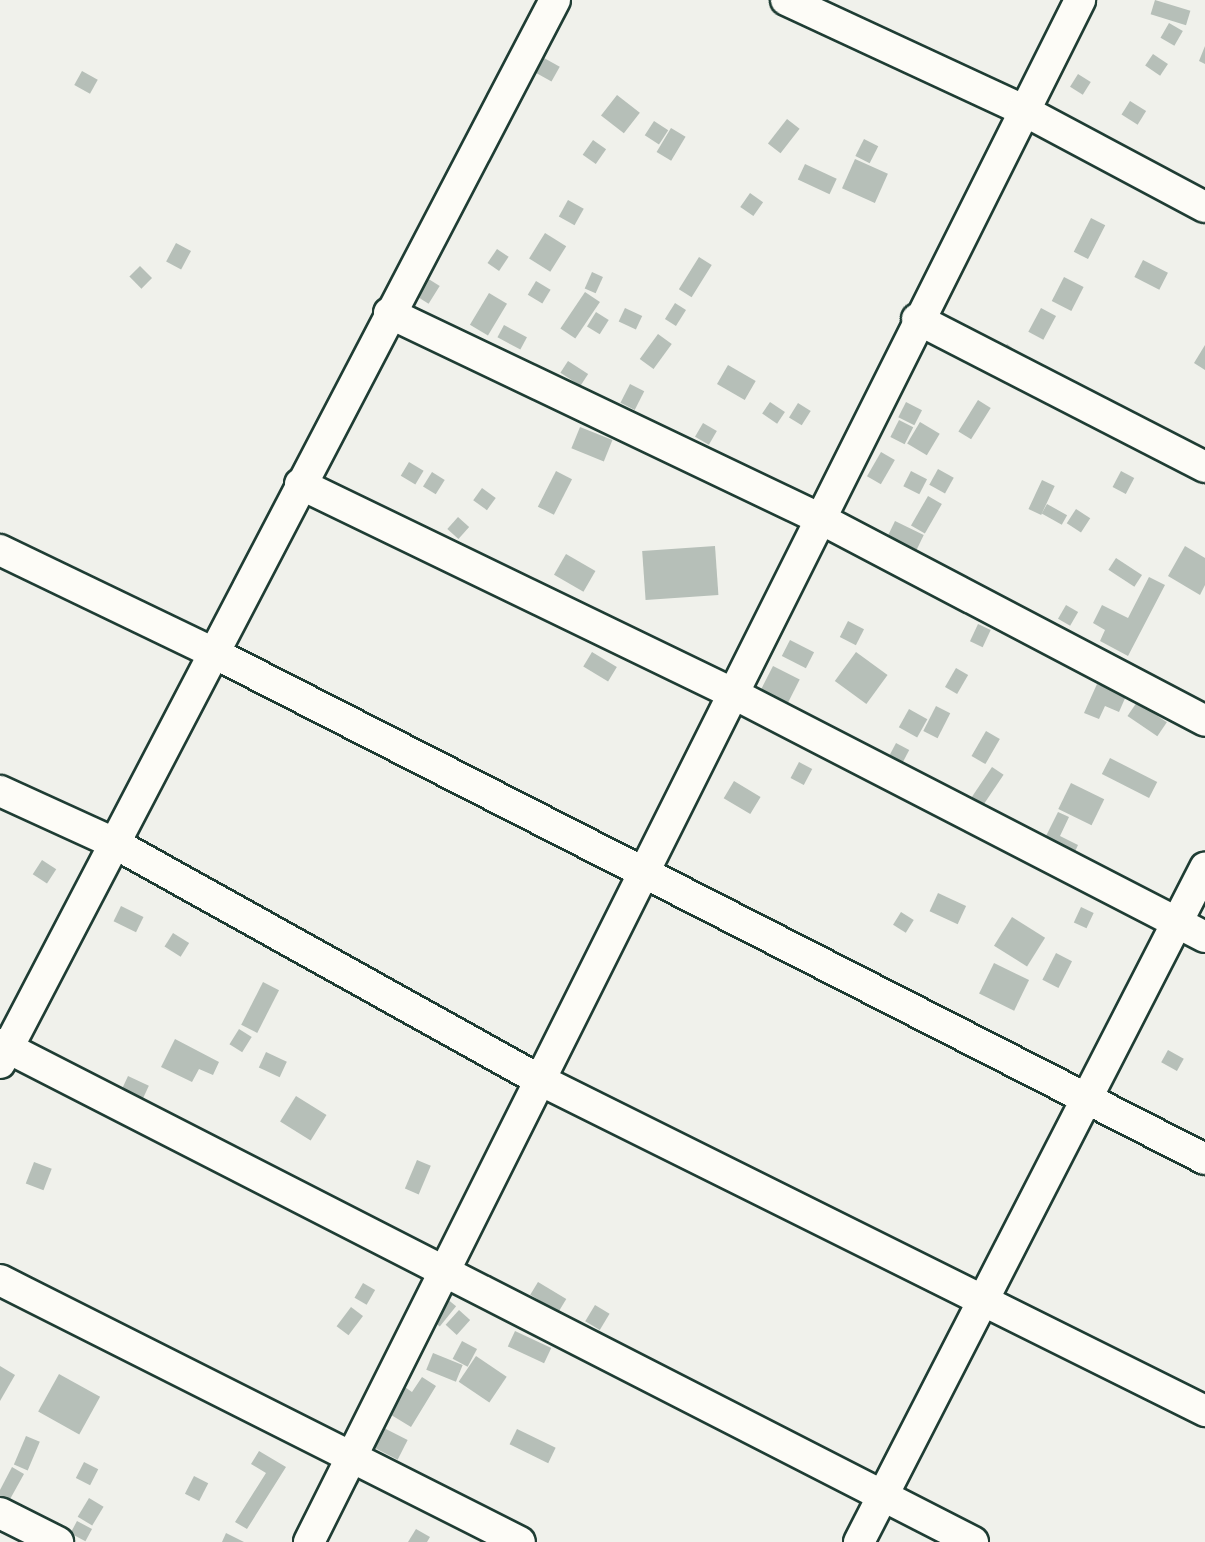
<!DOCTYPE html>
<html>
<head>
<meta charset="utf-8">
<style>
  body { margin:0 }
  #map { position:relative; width:1205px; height:1542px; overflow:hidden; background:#f0f1eb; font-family:Caveat,sans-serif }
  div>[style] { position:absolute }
  .building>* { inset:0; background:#b6bfb8; transform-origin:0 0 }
  .roads { filter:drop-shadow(2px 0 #1f3d34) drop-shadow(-2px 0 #1f3d34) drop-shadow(0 2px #1f3d34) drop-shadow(0 -2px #1f3d34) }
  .street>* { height:30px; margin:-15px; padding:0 15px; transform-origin:15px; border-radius:15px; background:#fdfcf7 }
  span { translate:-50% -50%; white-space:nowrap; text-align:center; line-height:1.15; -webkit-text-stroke:5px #fdfcf7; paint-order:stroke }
</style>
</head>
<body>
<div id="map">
  <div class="building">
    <i style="left:1155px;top:0;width:37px;height:15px;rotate:17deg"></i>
    <i style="left:1169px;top:23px;width:16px;height:17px;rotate:30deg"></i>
    <i style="clip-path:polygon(1205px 46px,1205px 64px,1199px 61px)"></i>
    <i style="left:1153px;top:54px;width:18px;height:14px;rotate:34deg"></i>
    <i style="left:544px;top:58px;width:18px;height:17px;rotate:29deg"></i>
    <i style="left:82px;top:71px;width:18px;height:16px;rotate:29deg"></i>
    <i style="left:1078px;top:74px;width:15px;height:15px;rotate:32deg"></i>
    <i style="left:617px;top:95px;width:29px;height:26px;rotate:38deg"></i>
    <i style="left:1130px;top:101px;width:19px;height:16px;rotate:32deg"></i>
    <i style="left:787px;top:119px;width:16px;height:31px;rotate:38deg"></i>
    <i style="left:654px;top:121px;width:17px;height:17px;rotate:33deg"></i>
    <i style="left:671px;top:128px;width:17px;height:28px;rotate:31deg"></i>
    <i style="left:864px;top:139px;width:16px;height:19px;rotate:27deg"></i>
    <i style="left:593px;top:140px;width:16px;height:18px;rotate:35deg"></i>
    <i style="left:855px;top:159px;width:36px;height:32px;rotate:24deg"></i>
    <i style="left:805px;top:164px;width:35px;height:17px;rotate:25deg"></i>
    <i style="left:750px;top:193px;width:16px;height:17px;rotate:35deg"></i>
    <i style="left:568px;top:200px;width:18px;height:19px;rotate:29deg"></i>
    <i style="left:1091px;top:218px;width:16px;height:38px;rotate:27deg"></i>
    <i style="left:545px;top:233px;width:25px;height:30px;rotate:32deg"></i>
    <i style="left:176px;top:243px;width:17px;height:21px;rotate:28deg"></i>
    <i style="left:497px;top:249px;width:14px;height:17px;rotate:34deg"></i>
    <i style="left:699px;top:257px;width:15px;height:38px;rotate:32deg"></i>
    <i style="left:1143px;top:260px;width:28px;height:19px;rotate:27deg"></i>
    <i style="left:140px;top:266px;width:17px;height:15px;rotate:45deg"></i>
    <i style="left:592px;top:272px;width:12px;height:18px;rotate:24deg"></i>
    <i style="left:1064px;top:277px;width:22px;height:27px;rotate:27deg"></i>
    <i style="left:427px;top:278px;width:15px;height:21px;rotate:32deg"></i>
    <i style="left:536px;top:281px;width:17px;height:16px;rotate:31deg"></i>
    <i style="left:585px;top:292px;width:18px;height:44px;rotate:34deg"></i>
    <i style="left:489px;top:293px;width:21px;height:37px;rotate:31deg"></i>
    <i style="left:675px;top:303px;width:13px;height:19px;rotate:32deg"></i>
    <i style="left:625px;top:308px;width:19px;height:15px;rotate:25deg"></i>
    <i style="left:1041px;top:308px;width:17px;height:27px;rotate:28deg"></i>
    <i style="left:596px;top:312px;width:15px;height:17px;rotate:32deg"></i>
    <i style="left:504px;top:325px;width:26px;height:14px;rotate:28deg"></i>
    <i style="left:658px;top:334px;width:17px;height:31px;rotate:36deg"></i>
    <i style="left:1007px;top:344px;width:20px;height:15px;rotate:37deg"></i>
    <i style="clip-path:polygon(1205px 345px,1205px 370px,1194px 363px)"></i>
    <i style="left:568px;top:361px;width:24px;height:14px;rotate:33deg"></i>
    <i style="left:728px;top:365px;width:32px;height:22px;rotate:30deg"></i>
    <i style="left:630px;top:384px;width:16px;height:21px;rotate:27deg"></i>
    <i style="left:978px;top:400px;width:15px;height:37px;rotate:32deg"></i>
    <i style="left:770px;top:402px;width:18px;height:14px;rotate:34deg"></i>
    <i style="left:906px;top:402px;width:18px;height:17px;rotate:27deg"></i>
    <i style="left:798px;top:403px;width:15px;height:17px;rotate:32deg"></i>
    <i style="left:899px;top:420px;width:16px;height:19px;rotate:27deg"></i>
    <i style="left:920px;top:422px;width:23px;height:25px;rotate:31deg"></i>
    <i style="left:703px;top:423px;width:16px;height:16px;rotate:30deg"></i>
    <i style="left:580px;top:427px;width:35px;height:23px;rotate:22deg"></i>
    <i style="left:881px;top:452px;width:16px;height:28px;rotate:30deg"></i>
    <i style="left:409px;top:462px;width:17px;height:16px;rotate:31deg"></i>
    <i style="left:938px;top:469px;width:18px;height:18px;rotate:29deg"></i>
    <i style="left:556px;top:471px;width:18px;height:40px;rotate:27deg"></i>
    <i style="left:911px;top:471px;width:18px;height:17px;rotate:27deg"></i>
    <i style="left:1121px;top:471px;width:15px;height:18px;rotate:28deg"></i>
    <i style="left:432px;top:472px;width:15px;height:17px;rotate:32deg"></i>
    <i style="left:1042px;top:480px;width:14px;height:32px;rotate:25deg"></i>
    <i style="left:482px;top:488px;width:17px;height:15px;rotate:36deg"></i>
    <i style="left:928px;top:496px;width:16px;height:34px;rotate:30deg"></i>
    <i style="left:1047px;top:504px;width:23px;height:11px;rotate:29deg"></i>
    <i style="left:1076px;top:509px;width:17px;height:17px;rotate:33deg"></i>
    <i style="left:458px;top:517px;width:15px;height:16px;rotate:42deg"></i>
    <i style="left:895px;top:521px;width:32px;height:16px;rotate:26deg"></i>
    <i style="left:715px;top:546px;width:49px;height:73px;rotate:86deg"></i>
    <i style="clip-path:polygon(1185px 546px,1205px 558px,1205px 585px,1200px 595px,1168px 576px)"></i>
    <i style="left:566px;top:554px;width:34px;height:24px;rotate:30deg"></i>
    <i style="left:1116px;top:558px;width:31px;height:14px;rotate:33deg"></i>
    <i style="clip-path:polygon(1149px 577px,1165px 585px,1128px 656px,1100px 641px,1105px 630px,1093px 623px,1102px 605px,1128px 618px)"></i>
    <i style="left:1066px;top:605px;width:14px;height:16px;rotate:30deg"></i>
    <i style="left:848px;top:621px;width:18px;height:18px;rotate:27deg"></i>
    <i style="left:978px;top:624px;width:14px;height:19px;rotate:25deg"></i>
    <i style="left:790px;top:640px;width:27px;height:18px;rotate:27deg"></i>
    <i style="left:592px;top:652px;width:29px;height:17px;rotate:31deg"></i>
    <i style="left:856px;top:652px;width:39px;height:36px;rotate:36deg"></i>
    <i style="left:773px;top:666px;width:30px;height:29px;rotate:27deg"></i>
    <i style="left:956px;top:668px;width:14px;height:22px;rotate:30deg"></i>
    <i style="clip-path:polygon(1097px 684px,1126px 696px,1119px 712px,1105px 706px,1099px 719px,1084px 713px)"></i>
    <i style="left:1137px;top:702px;width:36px;height:17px;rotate:34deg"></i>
    <i style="left:936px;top:706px;width:16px;height:28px;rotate:27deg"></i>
    <i style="left:909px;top:709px;width:21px;height:21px;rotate:29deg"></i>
    <i style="left:986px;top:731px;width:16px;height:29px;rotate:30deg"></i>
    <i style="left:896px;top:743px;width:15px;height:18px;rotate:28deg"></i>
    <i style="left:1110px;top:758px;width:53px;height:18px;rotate:27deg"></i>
    <i style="left:799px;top:762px;width:15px;height:18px;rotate:28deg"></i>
    <i style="left:992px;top:767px;width:14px;height:40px;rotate:34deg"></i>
    <i style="left:734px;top:781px;width:31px;height:20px;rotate:31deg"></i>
    <i style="left:1071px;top:783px;width:37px;height:29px;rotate:26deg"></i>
    <i style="clip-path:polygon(1058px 812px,1069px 817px,1060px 836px,1078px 845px,1072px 858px,1042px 844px)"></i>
    <i style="left:42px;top:860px;width:17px;height:17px;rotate:33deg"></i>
    <i style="left:938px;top:893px;width:31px;height:20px;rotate:25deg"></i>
    <i style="left:121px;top:906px;width:25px;height:17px;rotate:26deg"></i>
    <i style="left:1081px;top:907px;width:14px;height:17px;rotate:25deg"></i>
    <i style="left:901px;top:912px;width:15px;height:15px;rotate:32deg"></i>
    <i style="left:1012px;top:917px;width:39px;height:34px;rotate:32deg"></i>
    <i style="left:173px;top:933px;width:19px;height:16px;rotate:32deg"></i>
    <i style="left:1056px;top:953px;width:18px;height:30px;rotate:27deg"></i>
    <i style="left:994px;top:963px;width:39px;height:34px;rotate:26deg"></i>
    <i style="left:263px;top:982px;width:18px;height:48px;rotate:27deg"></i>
    <i style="left:239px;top:1029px;width:15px;height:18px;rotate:32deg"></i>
    <i style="clip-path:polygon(175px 1039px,219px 1062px,213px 1075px,199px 1069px,192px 1082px,161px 1067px)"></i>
    <i style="left:1168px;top:1050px;width:18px;height:14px;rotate:29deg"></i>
    <i style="left:266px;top:1052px;width:23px;height:17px;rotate:25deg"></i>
    <i style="left:128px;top:1076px;width:23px;height:17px;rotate:25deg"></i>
    <i style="left:296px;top:1096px;width:36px;height:30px;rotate:32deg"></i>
    <i style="left:417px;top:1160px;width:15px;height:31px;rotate:23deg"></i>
    <i style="left:34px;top:1162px;width:19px;height:23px;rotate:21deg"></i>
    <i style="left:538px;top:1282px;width:33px;height:15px;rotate:31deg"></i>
    <i style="left:363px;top:1283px;width:14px;height:17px;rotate:30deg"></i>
    <i style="left:446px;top:1298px;width:13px;height:26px;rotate:39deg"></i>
    <i style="left:595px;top:1305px;width:17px;height:19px;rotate:31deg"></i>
    <i style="left:351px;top:1307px;width:15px;height:24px;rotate:37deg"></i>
    <i style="left:459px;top:1310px;width:15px;height:20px;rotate:42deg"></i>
    <i style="left:515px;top:1331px;width:40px;height:17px;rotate:25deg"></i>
    <i style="left:462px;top:1341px;width:17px;height:20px;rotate:28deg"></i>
    <i style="left:433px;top:1353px;width:32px;height:18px;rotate:22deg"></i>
    <i style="left:476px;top:1356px;width:37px;height:31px;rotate:34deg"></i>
    <i style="clip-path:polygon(0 1366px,15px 1375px,0 1401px)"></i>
    <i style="left:59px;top:1374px;width:47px;height:43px;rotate:29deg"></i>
    <i style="clip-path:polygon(422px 1377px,436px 1386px,411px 1427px,383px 1410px,399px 1383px,412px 1392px)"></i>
    <i style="left:380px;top:1426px;width:31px;height:22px;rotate:27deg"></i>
    <i style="left:517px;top:1429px;width:43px;height:17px;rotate:26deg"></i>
    <i style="left:26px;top:1436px;width:15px;height:31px;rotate:23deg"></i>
    <i style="clip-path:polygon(259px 1451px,286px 1467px,247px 1529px,235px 1522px,266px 1473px,251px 1464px)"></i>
    <i style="left:84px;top:1462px;width:16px;height:18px;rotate:27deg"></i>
    <i style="clip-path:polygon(12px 1467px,24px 1474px,9px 1501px,0 1496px,0 1490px)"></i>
    <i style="left:351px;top:1475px;width:11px;height:21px;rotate:38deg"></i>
    <i style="left:194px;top:1476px;width:16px;height:20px;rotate:27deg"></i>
    <i style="left:89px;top:1498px;width:17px;height:22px;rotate:31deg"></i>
    <i style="left:77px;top:1521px;width:17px;height:14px;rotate:28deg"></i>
    <i style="clip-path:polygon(416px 1529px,430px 1537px,427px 1542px,408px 1542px)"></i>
    <i style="clip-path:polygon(226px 1533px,244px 1542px,222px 1542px)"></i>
  </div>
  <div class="roads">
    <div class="street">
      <i style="left:786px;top:0;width:261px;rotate:24.9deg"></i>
      <i style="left:1023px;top:110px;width:206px;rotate:28.1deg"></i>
      <i style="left:389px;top:313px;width:476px;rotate:25.5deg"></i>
      <i style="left:819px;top:518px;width:436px;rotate:27.7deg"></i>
      <i style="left:917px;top:319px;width:324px;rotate:27.2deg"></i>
      <i style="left:300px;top:484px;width:480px;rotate:25.8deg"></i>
      <i style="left:732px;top:693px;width:532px;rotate:27.29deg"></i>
      <i style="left:0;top:550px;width:235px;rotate:25.7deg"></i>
      <i style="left:212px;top:652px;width:1115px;rotate:27.05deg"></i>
      <i style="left:0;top:791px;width:123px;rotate:24.5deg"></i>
      <i style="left:112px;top:842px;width:492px;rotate:29.1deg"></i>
      <i style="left:542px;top:1081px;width:741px;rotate:26.46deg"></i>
      <i style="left:0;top:1044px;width:1093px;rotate:27.1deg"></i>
      <i style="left:0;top:1063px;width:1199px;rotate:-62.43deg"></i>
      <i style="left:0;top:1280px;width:582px;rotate:26.74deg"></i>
      <i style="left:0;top:1513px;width:65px;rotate:26.6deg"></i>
      <i style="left:309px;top:1542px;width:1724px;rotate:-63.43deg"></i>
      <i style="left:859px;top:1542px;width:758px;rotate:-62.83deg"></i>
    </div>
  </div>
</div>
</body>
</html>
